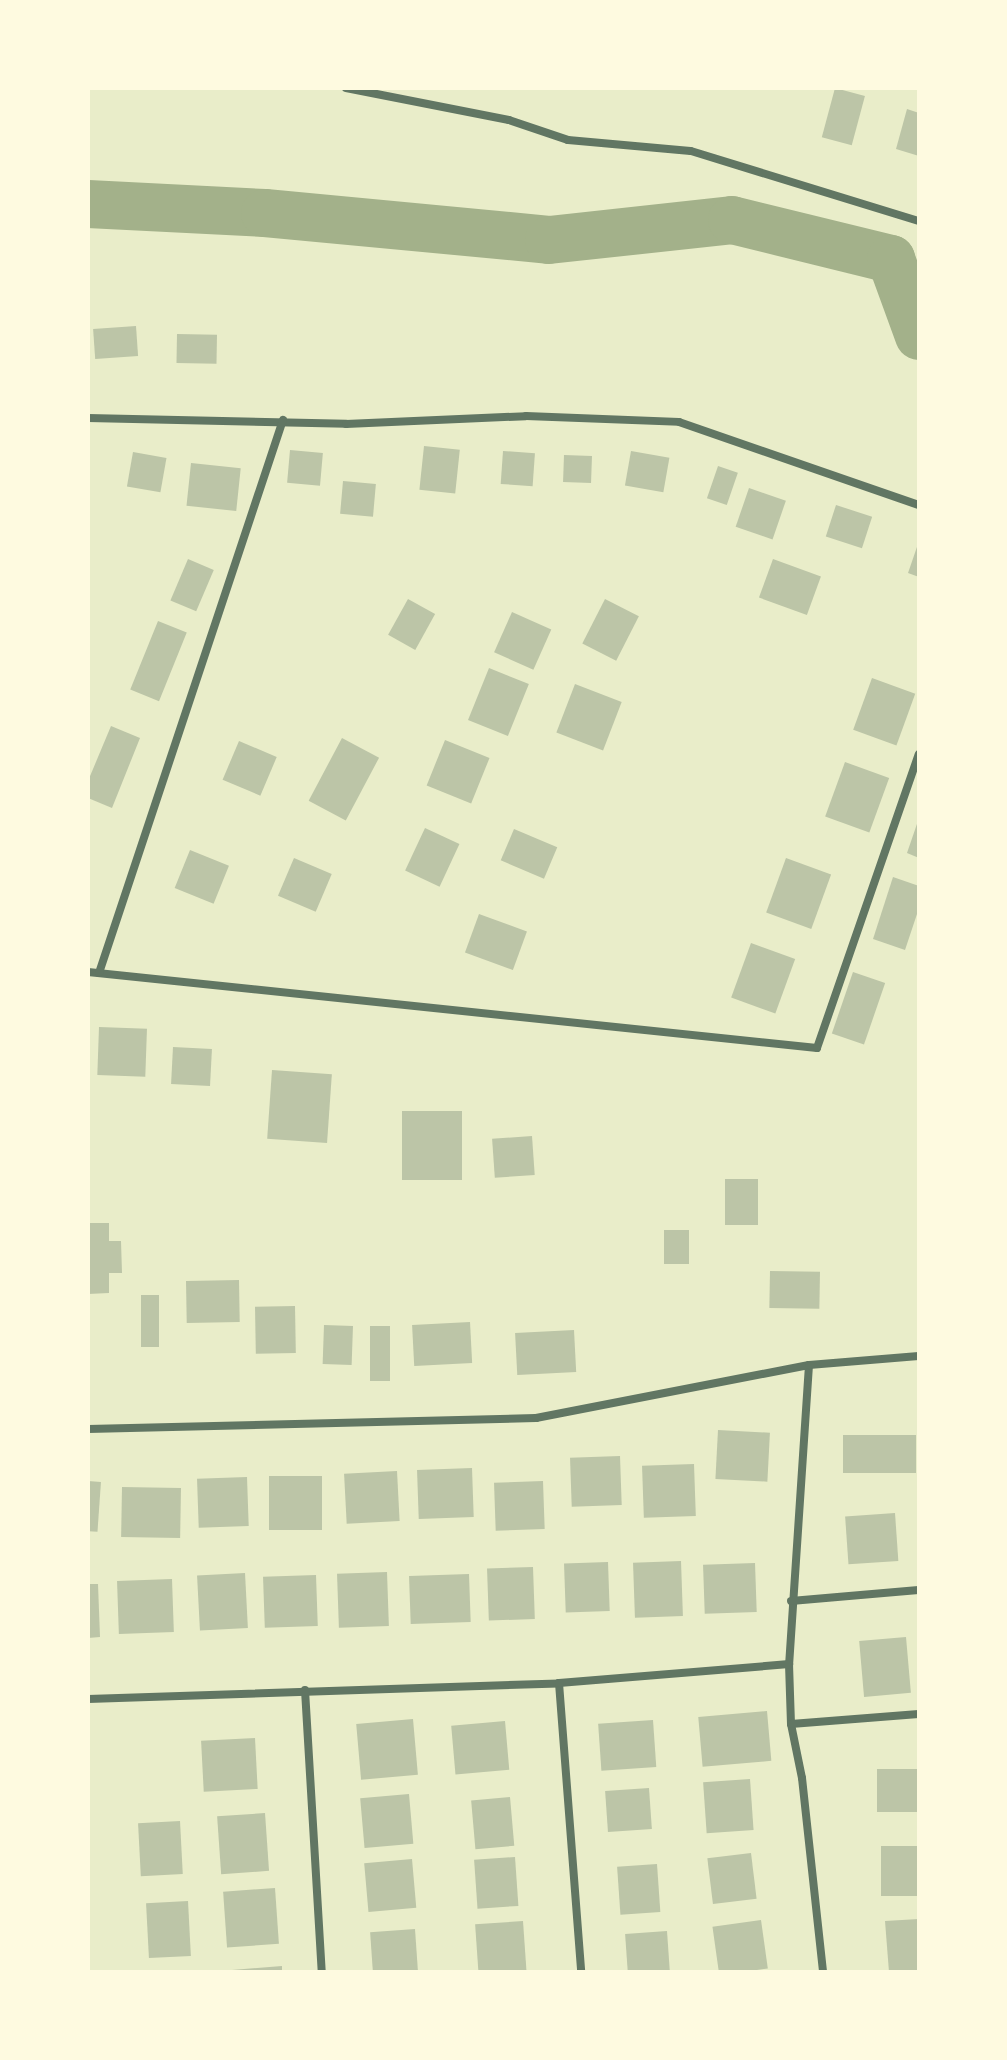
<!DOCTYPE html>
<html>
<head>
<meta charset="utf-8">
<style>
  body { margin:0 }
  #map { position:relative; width:1007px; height:2060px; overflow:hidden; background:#e9edc9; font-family:Commissioner,sans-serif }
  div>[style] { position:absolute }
  .river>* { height:48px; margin:-24px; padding:0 24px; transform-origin:24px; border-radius:24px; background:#a3b18a }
  .building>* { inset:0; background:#bcc5a7; transform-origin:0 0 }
  .minor>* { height:8px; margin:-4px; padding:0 4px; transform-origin:4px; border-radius:4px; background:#617663 }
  span { translate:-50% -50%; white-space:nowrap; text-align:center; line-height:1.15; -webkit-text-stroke:6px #fefae0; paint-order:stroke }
  .frame { position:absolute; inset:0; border:90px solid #fefae0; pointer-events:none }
</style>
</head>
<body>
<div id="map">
  <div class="river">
    <i style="left:88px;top:204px;width:177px;rotate:2.9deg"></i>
    <i style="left:265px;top:213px;width:285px;rotate:5.4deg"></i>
    <i style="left:549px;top:240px;width:184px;rotate:-6.2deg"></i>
    <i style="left:732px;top:220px;width:164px;rotate:13.8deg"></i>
    <i style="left:891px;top:259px;width:82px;rotate:70deg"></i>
  </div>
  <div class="building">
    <i style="left:835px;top:88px;width:31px;height:51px;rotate:15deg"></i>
    <i style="clip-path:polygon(907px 109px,919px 113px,919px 156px,896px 149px)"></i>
    <i style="left:136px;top:326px;width:30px;height:43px;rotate:86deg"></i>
    <i style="left:177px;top:334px;width:40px;height:29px;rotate:1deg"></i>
    <i style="left:424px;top:446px;width:36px;height:44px;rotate:6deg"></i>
    <i style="left:290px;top:450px;width:33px;height:33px;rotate:5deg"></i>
    <i style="left:503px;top:451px;width:32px;height:33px;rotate:4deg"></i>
    <i style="left:631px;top:451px;width:39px;height:35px;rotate:10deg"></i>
    <i style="left:133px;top:452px;width:34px;height:35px;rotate:10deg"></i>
    <i style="left:564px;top:455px;width:28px;height:27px;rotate:2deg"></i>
    <i style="left:191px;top:463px;width:50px;height:43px;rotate:6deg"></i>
    <i style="left:718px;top:466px;width:21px;height:34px;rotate:19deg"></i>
    <i style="left:343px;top:481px;width:33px;height:33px;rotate:5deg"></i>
    <i style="left:749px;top:488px;width:39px;height:41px;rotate:19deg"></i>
    <i style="left:836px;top:505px;width:38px;height:33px;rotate:18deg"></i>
    <i style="clip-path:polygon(919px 541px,919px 577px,908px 573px)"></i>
    <i style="left:188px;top:559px;width:28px;height:45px;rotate:23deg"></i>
    <i style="left:773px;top:559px;width:51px;height:41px;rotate:20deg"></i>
    <i style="left:408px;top:599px;width:31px;height:41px;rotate:29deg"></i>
    <i style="left:605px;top:599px;width:38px;height:50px;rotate:27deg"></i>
    <i style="left:512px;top:612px;width:43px;height:44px;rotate:24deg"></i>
    <i style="left:158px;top:621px;width:31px;height:74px;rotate:22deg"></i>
    <i style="left:489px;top:668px;width:43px;height:56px;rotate:22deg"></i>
    <i style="left:872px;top:678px;width:46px;height:55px;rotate:20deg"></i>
    <i style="left:575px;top:684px;width:50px;height:52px;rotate:21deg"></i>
    <i style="clip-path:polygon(111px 726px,140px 738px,112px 808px,88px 798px,88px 781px)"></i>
    <i style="left:342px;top:738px;width:42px;height:71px;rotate:28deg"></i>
    <i style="left:445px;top:740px;width:48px;height:49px;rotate:22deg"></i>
    <i style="left:239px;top:741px;width:41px;height:42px;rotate:23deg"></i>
    <i style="left:845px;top:762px;width:47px;height:58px;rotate:20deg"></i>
    <i style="clip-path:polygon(919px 818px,919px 858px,907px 853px)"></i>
    <i style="left:425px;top:828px;width:38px;height:47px;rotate:25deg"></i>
    <i style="left:514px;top:829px;width:47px;height:34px;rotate:23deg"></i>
    <i style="left:190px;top:850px;width:42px;height:41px;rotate:22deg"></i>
    <i style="left:294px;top:858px;width:41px;height:41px;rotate:23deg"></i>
    <i style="left:786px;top:858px;width:48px;height:58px;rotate:20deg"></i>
    <i style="clip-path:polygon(893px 877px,919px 886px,919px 908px,905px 950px,873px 939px)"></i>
    <i style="left:479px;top:914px;width:51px;height:41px;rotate:20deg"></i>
    <i style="left:751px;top:943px;width:47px;height:58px;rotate:20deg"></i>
    <i style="left:853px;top:972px;width:34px;height:65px;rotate:19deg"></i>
    <i style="left:99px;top:1027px;width:48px;height:48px;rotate:2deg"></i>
    <i style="left:173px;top:1047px;width:39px;height:37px;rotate:3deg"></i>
    <i style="left:272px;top:1070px;width:60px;height:69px;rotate:4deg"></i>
    <i style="left:402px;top:1111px;width:60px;height:69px"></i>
    <i style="left:532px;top:1136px;width:39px;height:40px;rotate:86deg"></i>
    <i style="left:725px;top:1179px;width:33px;height:46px"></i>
    <i style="clip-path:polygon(88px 1223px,109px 1223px,109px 1241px,121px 1241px,122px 1273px,109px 1273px,109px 1293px,88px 1294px)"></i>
    <i style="left:664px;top:1230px;width:25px;height:34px"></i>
    <i style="left:770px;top:1271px;width:50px;height:37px;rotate:1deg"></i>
    <i style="left:239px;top:1280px;width:42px;height:53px;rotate:89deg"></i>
    <i style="left:141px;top:1295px;width:18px;height:52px"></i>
    <i style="left:295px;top:1306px;width:47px;height:40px;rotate:89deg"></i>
    <i style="left:470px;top:1322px;width:41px;height:58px;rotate:87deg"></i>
    <i style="left:324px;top:1325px;width:29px;height:39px;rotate:2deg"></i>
    <i style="left:370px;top:1326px;width:20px;height:55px"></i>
    <i style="left:574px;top:1330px;width:42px;height:59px;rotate:87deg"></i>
    <i style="left:718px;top:1430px;width:52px;height:49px;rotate:3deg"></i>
    <i style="left:843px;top:1435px;width:73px;height:38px"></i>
    <i style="left:620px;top:1456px;width:49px;height:50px;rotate:88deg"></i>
    <i style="left:694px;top:1464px;width:52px;height:52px;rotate:88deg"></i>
    <i style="left:472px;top:1468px;width:49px;height:55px;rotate:88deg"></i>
    <i style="left:397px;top:1471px;width:50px;height:53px;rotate:87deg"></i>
    <i style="left:269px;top:1476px;width:53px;height:54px"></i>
    <i style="left:247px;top:1477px;width:49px;height:50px;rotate:88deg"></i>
    <i style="left:88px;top:1481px;width:13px;height:50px;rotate:4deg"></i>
    <i style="left:543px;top:1481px;width:48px;height:49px;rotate:88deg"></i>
    <i style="left:122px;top:1487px;width:59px;height:50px;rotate:1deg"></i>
    <i style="left:895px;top:1513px;width:48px;height:50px;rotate:86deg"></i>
    <i style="left:681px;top:1561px;width:55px;height:48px;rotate:88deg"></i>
    <i style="left:608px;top:1562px;width:49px;height:44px;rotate:88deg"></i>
    <i style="left:755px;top:1563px;width:49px;height:52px;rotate:88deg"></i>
    <i style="left:533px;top:1567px;width:52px;height:46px;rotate:88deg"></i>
    <i style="left:387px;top:1572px;width:54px;height:50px;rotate:88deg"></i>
    <i style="left:245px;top:1573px;width:55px;height:48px;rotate:87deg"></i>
    <i style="left:469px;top:1574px;width:48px;height:60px;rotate:88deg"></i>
    <i style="left:316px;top:1575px;width:51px;height:53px;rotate:88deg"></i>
    <i style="left:172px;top:1579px;width:53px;height:55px;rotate:88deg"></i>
    <i style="clip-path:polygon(88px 1584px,98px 1584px,100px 1637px,88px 1638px)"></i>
    <i style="left:906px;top:1637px;width:56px;height:47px;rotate:85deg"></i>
    <i style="left:767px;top:1711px;width:50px;height:69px;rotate:85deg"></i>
    <i style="left:413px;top:1719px;width:56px;height:57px;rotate:85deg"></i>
    <i style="left:653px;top:1720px;width:47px;height:55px;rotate:86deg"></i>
    <i style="left:505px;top:1721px;width:49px;height:54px;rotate:85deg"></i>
    <i style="left:255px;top:1738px;width:51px;height:54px;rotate:87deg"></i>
    <i style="left:919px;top:1769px;width:43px;height:42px;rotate:90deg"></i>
    <i style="left:750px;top:1779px;width:51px;height:47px;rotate:86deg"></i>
    <i style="left:649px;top:1788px;width:41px;height:44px;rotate:86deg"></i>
    <i style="left:409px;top:1794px;width:50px;height:49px;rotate:85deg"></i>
    <i style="left:510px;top:1797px;width:49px;height:39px;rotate:85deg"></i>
    <i style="left:265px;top:1813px;width:58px;height:48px;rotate:86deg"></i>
    <i style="left:180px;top:1821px;width:53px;height:42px;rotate:87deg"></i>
    <i style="left:919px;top:1846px;width:50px;height:38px;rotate:90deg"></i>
    <i style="left:751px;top:1853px;width:46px;height:44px;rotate:83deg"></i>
    <i style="left:515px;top:1857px;width:49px;height:41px;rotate:86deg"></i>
    <i style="left:412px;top:1859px;width:49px;height:48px;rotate:85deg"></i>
    <i style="left:657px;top:1864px;width:48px;height:40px;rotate:86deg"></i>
    <i style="left:275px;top:1888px;width:56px;height:52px;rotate:86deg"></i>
    <i style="left:188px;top:1901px;width:55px;height:42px;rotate:87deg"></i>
    <i style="clip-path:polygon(919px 1919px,919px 1972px,889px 1972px,885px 1921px)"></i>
    <i style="left:761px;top:1920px;width:49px;height:49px;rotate:82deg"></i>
    <i style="left:523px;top:1921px;width:51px;height:48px;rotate:86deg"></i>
    <i style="left:415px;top:1929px;width:43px;height:45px;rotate:86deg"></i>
    <i style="left:667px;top:1931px;width:41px;height:42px;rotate:86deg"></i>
    <i style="clip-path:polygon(282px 1966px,282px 1972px,232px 1972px,232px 1970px)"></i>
  </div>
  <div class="minor">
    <i style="left:346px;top:88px;width:166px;rotate:11.1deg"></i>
    <i style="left:509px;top:120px;width:62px;rotate:18.7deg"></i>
    <i style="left:568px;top:140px;width:123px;rotate:5.1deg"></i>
    <i style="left:691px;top:151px;width:239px;rotate:17.1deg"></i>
    <i style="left:88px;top:418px;width:258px;rotate:1.3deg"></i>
    <i style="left:346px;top:424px;width:180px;rotate:-2.5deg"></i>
    <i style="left:526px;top:416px;width:153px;rotate:2.2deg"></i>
    <i style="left:679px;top:422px;width:254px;rotate:19.1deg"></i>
    <i style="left:88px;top:972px;width:733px;rotate:5.95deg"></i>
    <i style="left:817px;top:1048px;width:311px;rotate:-70.9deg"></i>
    <i style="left:99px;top:973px;width:583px;rotate:-71.6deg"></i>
    <i style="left:809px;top:1365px;width:300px;rotate:93.8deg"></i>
    <i style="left:789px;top:1664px;width:60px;rotate:88.1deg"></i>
    <i style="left:791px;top:1724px;width:55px;rotate:78.5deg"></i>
    <i style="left:802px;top:1778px;width:195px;rotate:83.8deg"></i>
    <i style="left:88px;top:1429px;width:448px;rotate:-1.4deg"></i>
    <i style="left:536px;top:1418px;width:278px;rotate:-11deg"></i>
    <i style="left:809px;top:1365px;width:110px;rotate:-4.7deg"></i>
    <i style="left:791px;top:1601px;width:128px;rotate:-4.9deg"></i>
    <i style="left:559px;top:1683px;width:290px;rotate:85.6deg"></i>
    <i style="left:305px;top:1690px;width:283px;rotate:86.6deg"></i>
    <i style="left:88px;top:1699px;width:471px;rotate:-1.9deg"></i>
    <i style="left:559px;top:1683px;width:231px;rotate:-4.7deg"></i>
    <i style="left:791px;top:1724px;width:128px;rotate:-4.5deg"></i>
  </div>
  <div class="frame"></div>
</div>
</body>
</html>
